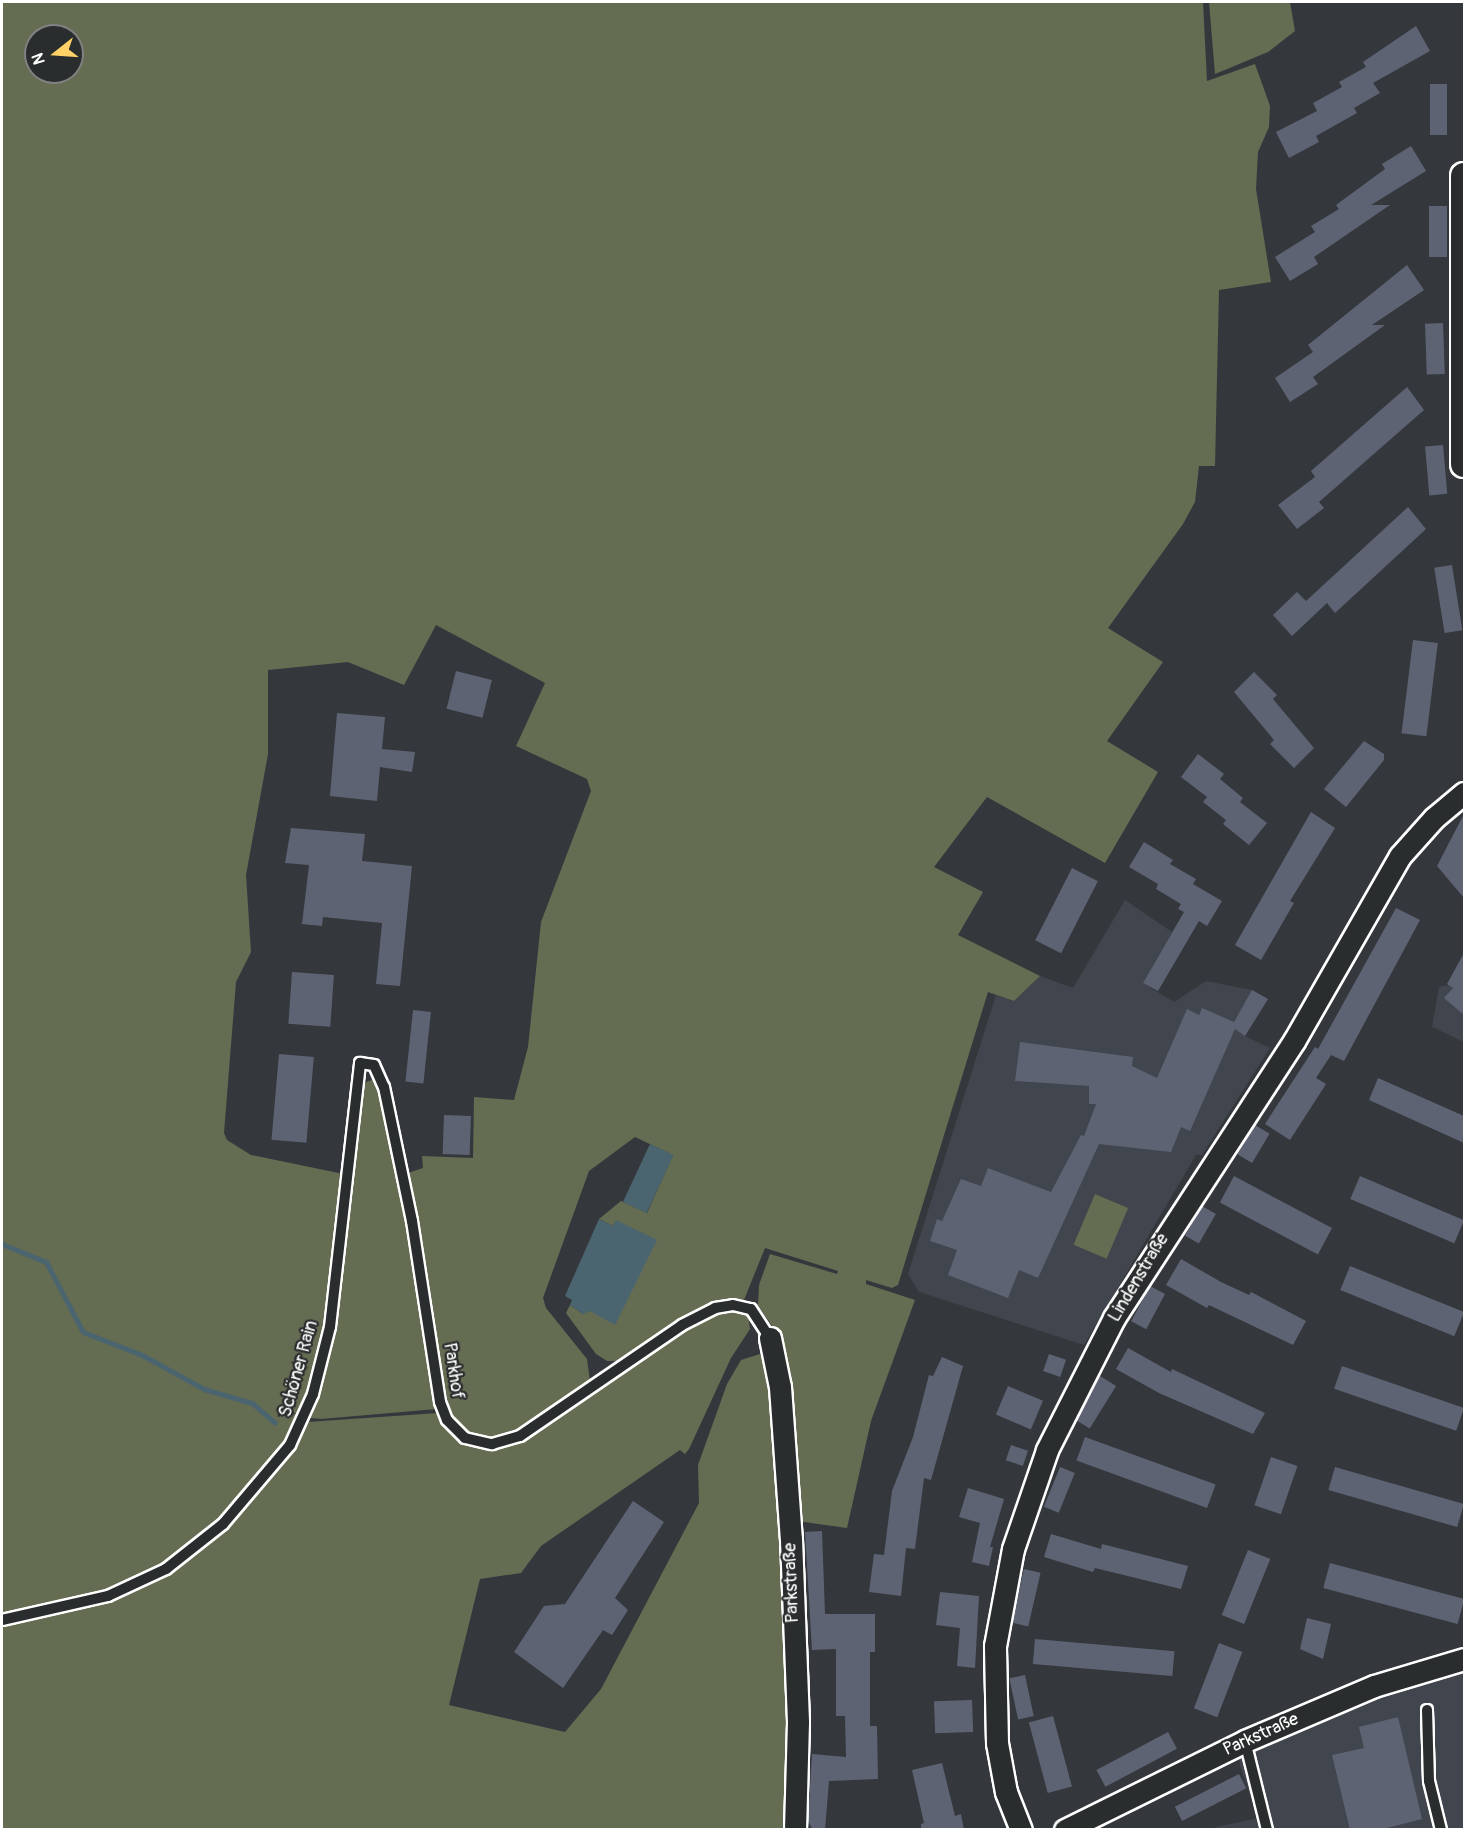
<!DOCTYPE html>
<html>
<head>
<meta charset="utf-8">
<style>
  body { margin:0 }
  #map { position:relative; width:1466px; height:1831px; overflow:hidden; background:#34383c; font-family:Pangolin,sans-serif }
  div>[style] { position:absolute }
  .built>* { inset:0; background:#41454d }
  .green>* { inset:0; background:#646c52; transform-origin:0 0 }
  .water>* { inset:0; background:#4b6570; transform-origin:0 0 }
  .stream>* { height:5px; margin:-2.5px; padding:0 2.5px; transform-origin:2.5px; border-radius:2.5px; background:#4b6570 }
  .building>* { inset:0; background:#5e6374; transform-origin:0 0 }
  .roads { filter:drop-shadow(2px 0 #fff) drop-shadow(-2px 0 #fff) drop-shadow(0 2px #fff) drop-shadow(0 -2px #fff) }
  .service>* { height:10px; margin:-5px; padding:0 5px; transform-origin:5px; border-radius:5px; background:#2a2d2e }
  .minor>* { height:21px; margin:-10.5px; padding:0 10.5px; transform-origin:10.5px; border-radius:10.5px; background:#2a2d2e }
  .tertiary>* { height:26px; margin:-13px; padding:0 13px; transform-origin:13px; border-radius:13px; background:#2a2d2e }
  span { translate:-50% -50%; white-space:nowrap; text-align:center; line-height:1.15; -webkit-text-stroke:4.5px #2a2d2e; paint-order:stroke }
  .street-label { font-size:18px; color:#fff }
  .frame { position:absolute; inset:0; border:3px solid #fff; pointer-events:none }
  .north { position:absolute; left:24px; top:24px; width:60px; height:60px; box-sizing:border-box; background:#2a2d2e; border:2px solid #7f8182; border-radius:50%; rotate:253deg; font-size:16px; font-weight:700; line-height:24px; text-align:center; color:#fff }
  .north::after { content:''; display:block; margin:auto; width:21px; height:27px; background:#ffd166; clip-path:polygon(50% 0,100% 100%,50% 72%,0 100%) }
</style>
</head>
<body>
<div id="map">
  <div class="built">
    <i style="clip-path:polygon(1125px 900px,1172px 932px,1143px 983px,1174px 1002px,1206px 981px,1252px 990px,1268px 999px,1245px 1036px,1270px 1048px,1202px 1155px,1196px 1155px,1084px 1345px,919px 1292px,908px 1274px,996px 995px,1014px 1001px,1040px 976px,1073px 988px)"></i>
    <i style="clip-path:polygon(1464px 982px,1464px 1042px,1432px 1027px,1439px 987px)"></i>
    <i style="clip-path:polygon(1464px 1673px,1464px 1829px,1203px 1830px,1258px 1818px,1240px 1766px,1239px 1750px,1413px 1682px)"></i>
  </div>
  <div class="green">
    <i style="clip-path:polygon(evenodd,2px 2px,1203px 2px,1207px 81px,1255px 64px,1270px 106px,1269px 127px,1258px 152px,1256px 189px,1271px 282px,1219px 290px,1215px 466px,1199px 466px,1195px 502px,1183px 524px,1108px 628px,1163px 662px,1107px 741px,1158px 772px,1105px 863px,987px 797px,934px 867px,983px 892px,958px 935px,1040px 976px,1014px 1001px,988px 992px,898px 1285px,892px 1288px,866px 1280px,866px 1284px,915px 1300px,871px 1421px,847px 1528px,797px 1521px,774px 1329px,758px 1305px,759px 1285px,770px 1254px,837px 1274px,838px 1271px,765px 1248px,744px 1300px,720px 1302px,687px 1317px,618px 1361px,607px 1361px,596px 1354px,566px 1313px,570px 1305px,583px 1314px,616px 1220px,613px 1226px,599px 1219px,621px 1201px,647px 1213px,673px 1155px,635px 1137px,589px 1171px,543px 1298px,546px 1308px,587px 1359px,590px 1381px,520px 1431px,494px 1438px,467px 1433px,449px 1410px,408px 1173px,423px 1168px,422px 1156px,473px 1158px,474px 1097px,514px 1100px,528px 1047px,541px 922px,591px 791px,587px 779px,516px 746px,545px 683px,436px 625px,404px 685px,348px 662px,268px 670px,268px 754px,246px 875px,251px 952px,236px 982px,224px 1133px,227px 1140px,251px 1155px,353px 1176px,363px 1083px,375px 1079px,389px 1128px,418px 1281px,437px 1409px,321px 1419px,300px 1417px,284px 1445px,220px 1520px,167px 1563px,109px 1591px,2px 1615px,2px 2px,36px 36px,72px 36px,72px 72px,36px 72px,36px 36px)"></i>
    <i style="clip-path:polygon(1209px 2px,1290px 2px,1295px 31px,1268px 52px,1215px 74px)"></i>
    <i style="left:1095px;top:1194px;width:36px;height:55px;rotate:23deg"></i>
    <i style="clip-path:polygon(729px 1309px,748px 1315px,750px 1329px,731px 1358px,689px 1449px,685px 1454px,680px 1450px,541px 1546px,521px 1573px,480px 1579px,449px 1705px,565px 1732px,601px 1689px,699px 1503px,698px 1465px,727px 1384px,741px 1360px,760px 1354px,768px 1359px,787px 1606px,789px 1829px,2px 1829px,2px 1625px,110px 1600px,179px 1566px,227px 1526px,274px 1476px,307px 1422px,438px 1413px,453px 1436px,468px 1446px,504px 1448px,541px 1429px,677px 1333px,708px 1315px)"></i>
  </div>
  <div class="water">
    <i style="left:650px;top:1144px;width:26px;height:64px;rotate:25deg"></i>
    <i style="clip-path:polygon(599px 1219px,613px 1226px,616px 1220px,657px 1240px,615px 1325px,590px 1311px,583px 1314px,570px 1305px,572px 1300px,565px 1296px)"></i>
  </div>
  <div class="stream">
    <i style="left:2px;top:1244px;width:48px;rotate:22.2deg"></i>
    <i style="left:46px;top:1262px;width:79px;rotate:62.1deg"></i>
    <i style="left:83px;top:1332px;width:63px;rotate:21.3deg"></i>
    <i style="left:142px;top:1355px;width:71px;rotate:28.7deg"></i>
    <i style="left:204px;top:1389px;width:50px;rotate:16.3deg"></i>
    <i style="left:252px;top:1403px;width:30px;rotate:41deg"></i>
  </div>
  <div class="building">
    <i style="clip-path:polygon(1416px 26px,1430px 51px,1373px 83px,1380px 93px,1354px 108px,1357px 113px,1316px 136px,1319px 142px,1289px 158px,1276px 132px,1317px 111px,1313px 103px,1342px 87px,1339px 82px,1366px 67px,1363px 62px)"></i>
    <i style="left:1430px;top:84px;width:17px;height:51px"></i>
    <i style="clip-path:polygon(1411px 146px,1426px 171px,1371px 205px,1390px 205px,1314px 257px,1318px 264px,1290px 281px,1275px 257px,1315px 232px,1311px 226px,1339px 209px,1336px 205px,1385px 169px,1382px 164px)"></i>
    <i style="left:1429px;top:206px;width:18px;height:51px"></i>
    <i style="clip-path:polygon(1407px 265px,1424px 290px,1372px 325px,1385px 325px,1313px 377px,1318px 384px,1290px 402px,1275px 378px,1313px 352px,1308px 345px)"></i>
    <i style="left:1443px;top:323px;width:51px;height:18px;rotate:88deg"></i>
    <i style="clip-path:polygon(1407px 387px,1424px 410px,1319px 502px,1324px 508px,1297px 529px,1278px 505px,1315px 477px,1311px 471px)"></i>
    <i style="left:1443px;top:445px;width:49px;height:18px;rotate:85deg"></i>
    <i style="clip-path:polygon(1408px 507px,1426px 529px,1335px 613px,1327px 603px,1292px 636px,1273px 615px,1297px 592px,1306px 601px)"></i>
    <i style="left:1452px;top:565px;width:66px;height:18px;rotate:81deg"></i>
    <i style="left:1413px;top:640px;width:25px;height:94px;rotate:7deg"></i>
    <i style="left:456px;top:671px;width:37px;height:39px;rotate:14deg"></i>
    <i style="clip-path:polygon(1254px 672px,1277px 695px,1273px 699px,1314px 748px,1294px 768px,1270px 744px,1274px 740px,1234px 692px)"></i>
    <i style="clip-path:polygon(337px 713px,385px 717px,382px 749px,415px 752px,412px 772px,380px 767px,377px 801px,330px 796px)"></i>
    <i style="clip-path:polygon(1364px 741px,1384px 754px,1384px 760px,1346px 807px,1324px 789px)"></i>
    <i style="clip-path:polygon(1198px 754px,1224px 774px,1220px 779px,1243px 798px,1240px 802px,1267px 823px,1249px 845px,1223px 824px,1226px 820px,1203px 802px,1207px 797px,1181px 777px)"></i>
    <i style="clip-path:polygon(1311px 812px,1335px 828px,1290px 901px,1294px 903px,1261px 960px,1235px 945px)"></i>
    <i style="clip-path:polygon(1464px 814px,1464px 898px,1437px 866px)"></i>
    <i style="clip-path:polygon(291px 828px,365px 834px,362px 861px,412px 866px,400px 986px,376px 984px,382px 923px,323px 917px,322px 926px,302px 924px,309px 865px,285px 863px)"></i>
    <i style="clip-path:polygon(1144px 842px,1173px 860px,1170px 864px,1196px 879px,1193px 884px,1222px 901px,1207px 926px,1199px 921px,1158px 991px,1143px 983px,1184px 912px,1178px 909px,1181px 904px,1156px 889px,1158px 884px,1129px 867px)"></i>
    <i style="left:1072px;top:868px;width:29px;height:81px;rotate:27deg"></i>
    <i style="clip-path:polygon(1396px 908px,1420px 920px,1344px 1061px,1331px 1055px,1316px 1078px,1326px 1084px,1290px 1140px,1265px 1124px,1315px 1047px,1318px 1049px)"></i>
    <i style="clip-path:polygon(1464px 953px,1464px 1015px,1444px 998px,1453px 988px,1447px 984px)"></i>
    <i style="left:292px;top:972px;width:42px;height:52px;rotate:4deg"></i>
    <i style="clip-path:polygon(1252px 990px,1268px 999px,1245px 1036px,1235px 1029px,1190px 1131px,1181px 1127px,1171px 1152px,1099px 1144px,1038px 1278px,1019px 1270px,1008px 1298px,948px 1275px,957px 1250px,930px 1241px,937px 1219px,942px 1221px,961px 1179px,981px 1186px,988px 1168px,1051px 1192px,1081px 1135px,1084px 1136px,1096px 1104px,1089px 1104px,1089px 1086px,1015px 1081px,1020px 1042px,1133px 1057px,1132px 1066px,1157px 1078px,1187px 1009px,1199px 1015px,1202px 1008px,1234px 1022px)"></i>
    <i style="left:413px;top:1010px;width:18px;height:72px;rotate:6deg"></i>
    <i style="left:279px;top:1054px;width:35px;height:86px;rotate:5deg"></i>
    <i style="clip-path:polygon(1378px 1078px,1464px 1116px,1464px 1143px,1369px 1100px)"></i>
    <i style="left:444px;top:1115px;width:27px;height:39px;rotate:2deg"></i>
    <i style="left:1255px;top:1125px;width:17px;height:34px;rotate:31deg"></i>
    <i style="left:1234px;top:1176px;width:111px;height:30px;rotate:28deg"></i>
    <i style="left:1360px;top:1176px;width:113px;height:25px;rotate:23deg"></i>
    <i style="left:1202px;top:1206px;width:16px;height:34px;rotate:30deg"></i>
    <i style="clip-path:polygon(1181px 1259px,1221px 1282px,1249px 1295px,1251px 1292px,1306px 1321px,1293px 1345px,1209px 1305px,1207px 1308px,1166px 1285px)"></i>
    <i style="left:1350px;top:1266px;width:123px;height:26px;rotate:22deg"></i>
    <i style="left:1150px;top:1286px;width:17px;height:40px;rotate:28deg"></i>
    <i style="clip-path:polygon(1128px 1348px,1171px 1372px,1172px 1369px,1265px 1413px,1253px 1434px,1159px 1393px,1116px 1369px)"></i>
    <i style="left:1049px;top:1354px;width:18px;height:18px;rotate:19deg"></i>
    <i style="clip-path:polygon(942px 1357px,963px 1366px,931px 1480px,924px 1478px,915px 1549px,906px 1548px,901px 1596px,869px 1592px,874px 1554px,884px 1555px,892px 1491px,913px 1437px,929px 1375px,933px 1376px)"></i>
    <i style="left:1342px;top:1366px;width:129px;height:24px;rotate:19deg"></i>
    <i style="left:1100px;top:1376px;width:19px;height:50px;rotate:32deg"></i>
    <i style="left:1008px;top:1386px;width:38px;height:31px;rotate:23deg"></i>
    <i style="left:1085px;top:1437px;width:139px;height:25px;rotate:20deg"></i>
    <i style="left:1011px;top:1445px;width:18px;height:16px;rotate:19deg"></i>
    <i style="left:1271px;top:1457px;width:28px;height:51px;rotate:19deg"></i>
    <i style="left:1060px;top:1467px;width:16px;height:43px;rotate:22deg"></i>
    <i style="left:1335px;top:1467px;width:134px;height:24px;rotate:16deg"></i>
    <i style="clip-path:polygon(968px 1488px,1004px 1499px,990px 1547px,993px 1547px,989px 1566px,972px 1562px,980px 1523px,959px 1517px)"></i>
    <i style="clip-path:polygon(633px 1501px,664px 1522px,615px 1598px,628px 1610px,612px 1635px,603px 1630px,563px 1688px,514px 1652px,544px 1606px,565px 1604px)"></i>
    <i style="clip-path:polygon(822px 1531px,825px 1614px,875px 1614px,875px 1652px,870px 1652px,870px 1726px,877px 1726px,878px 1779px,829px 1781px,825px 1830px,813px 1830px,808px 1821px,812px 1754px,846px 1757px,845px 1716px,836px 1716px,836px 1649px,812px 1650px,805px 1532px)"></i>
    <i style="clip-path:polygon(1051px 1534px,1101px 1549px,1102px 1544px,1188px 1566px,1181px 1589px,1095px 1568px,1093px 1572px,1044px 1557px)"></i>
    <i style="left:1248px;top:1550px;width:24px;height:70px;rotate:22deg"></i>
    <i style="left:1330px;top:1563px;width:139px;height:26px;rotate:15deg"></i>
    <i style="left:1024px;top:1569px;width:17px;height:55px;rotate:13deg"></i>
    <i style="clip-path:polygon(940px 1592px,979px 1596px,975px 1668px,957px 1666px,960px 1628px,936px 1625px)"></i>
    <i style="clip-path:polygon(1307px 1618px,1331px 1624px,1323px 1659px,1300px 1649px)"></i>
    <i style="left:1035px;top:1639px;width:140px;height:25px;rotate:5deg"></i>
    <i style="left:1219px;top:1643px;width:25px;height:70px;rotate:21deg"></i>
    <i style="left:1025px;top:1675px;width:42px;height:16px;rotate:78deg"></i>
    <i style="left:972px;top:1700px;width:32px;height:38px;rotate:88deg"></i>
    <i style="left:1053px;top:1716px;width:73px;height:25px;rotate:75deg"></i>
    <i style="clip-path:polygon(1398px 1717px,1422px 1819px,1379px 1830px,1350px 1830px,1332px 1755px,1364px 1748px,1359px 1727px)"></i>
    <i style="left:1168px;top:1732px;width:19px;height:81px;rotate:62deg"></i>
    <i style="clip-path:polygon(942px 1763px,955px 1816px,961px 1814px,964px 1830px,921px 1830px,921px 1824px,924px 1823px,912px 1770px)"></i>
    <i style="left:1239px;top:1774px;width:16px;height:72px;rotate:63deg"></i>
  </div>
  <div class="roads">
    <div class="service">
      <i style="left:2px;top:1620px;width:109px;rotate:-12.8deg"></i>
      <i style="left:108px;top:1596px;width:64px;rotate:-25deg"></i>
      <i style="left:166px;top:1569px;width:73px;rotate:-38.3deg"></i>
      <i style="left:223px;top:1524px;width:104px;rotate:-49.7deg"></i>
      <i style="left:290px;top:1445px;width:56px;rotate:-65.7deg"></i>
      <i style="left:313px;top:1394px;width:69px;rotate:-75.8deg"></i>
      <i style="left:330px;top:1327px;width:266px;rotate:-83.5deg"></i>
      <i style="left:360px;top:1063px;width:14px;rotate:8deg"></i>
      <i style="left:374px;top:1065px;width:24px;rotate:66deg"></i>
      <i style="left:384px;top:1087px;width:137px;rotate:78.2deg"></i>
      <i style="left:412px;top:1221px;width:183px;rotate:81.2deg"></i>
      <i style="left:440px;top:1402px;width:19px;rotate:69deg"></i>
      <i style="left:447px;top:1420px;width:25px;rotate:45deg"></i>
      <i style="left:465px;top:1438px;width:28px;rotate:13deg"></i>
      <i style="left:492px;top:1444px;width:29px;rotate:-16deg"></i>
      <i style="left:520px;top:1436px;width:196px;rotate:-34.4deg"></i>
      <i style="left:682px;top:1325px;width:37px;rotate:-27deg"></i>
      <i style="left:715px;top:1308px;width:18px;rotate:-9deg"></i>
      <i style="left:733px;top:1305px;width:18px;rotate:13deg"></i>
      <i style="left:751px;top:1309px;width:35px;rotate:57deg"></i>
      <i style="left:1427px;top:1710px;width:71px;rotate:88.4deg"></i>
      <i style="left:1429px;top:1781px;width:50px;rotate:76.2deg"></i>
      <i style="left:1245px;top:1741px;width:92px;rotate:76.1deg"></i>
    </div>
    <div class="minor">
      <i style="left:770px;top:1338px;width:50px;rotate:78.5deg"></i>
      <i style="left:780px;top:1387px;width:152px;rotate:85.9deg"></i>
      <i style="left:791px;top:1539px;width:183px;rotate:87.8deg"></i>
      <i style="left:798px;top:1722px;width:108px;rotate:91.6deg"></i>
      <i style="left:1021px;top:1830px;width:41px;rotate:-111.5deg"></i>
      <i style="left:1006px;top:1792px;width:50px;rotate:-100.4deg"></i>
      <i style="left:997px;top:1743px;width:97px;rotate:-91.2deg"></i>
      <i style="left:995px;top:1646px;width:99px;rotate:-79.5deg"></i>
      <i style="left:1013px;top:1549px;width:105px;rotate:-71deg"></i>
      <i style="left:1047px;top:1450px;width:148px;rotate:-63.1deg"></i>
      <i style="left:1114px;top:1318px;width:330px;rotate:-57deg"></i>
      <i style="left:1294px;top:1041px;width:213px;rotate:-60.2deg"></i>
      <i style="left:1400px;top:856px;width:51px;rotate:-48.2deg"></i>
      <i style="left:1434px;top:818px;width:39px;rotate:-40deg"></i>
      <i style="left:1065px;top:1830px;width:201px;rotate:-26.3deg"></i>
      <i style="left:1245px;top:1741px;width:140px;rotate:-23.1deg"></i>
      <i style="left:1374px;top:1686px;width:94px;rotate:-16.7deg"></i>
    </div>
    <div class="tertiary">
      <i style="left:1464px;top:176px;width:288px;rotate:90deg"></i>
    </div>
  </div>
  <div class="street-label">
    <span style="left:1139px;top:1278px;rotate:-59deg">Lindenstraße</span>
    <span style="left:299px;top:1369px;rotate:-74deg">Schöner Rain</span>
    <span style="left:453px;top:1371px;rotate:81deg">Parkhof</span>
    <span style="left:792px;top:1583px;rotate:-92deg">Parkstraße</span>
    <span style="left:1261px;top:1735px;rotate:-24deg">Parkstraße</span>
  </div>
  <div class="frame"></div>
  <div class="north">N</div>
</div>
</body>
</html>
